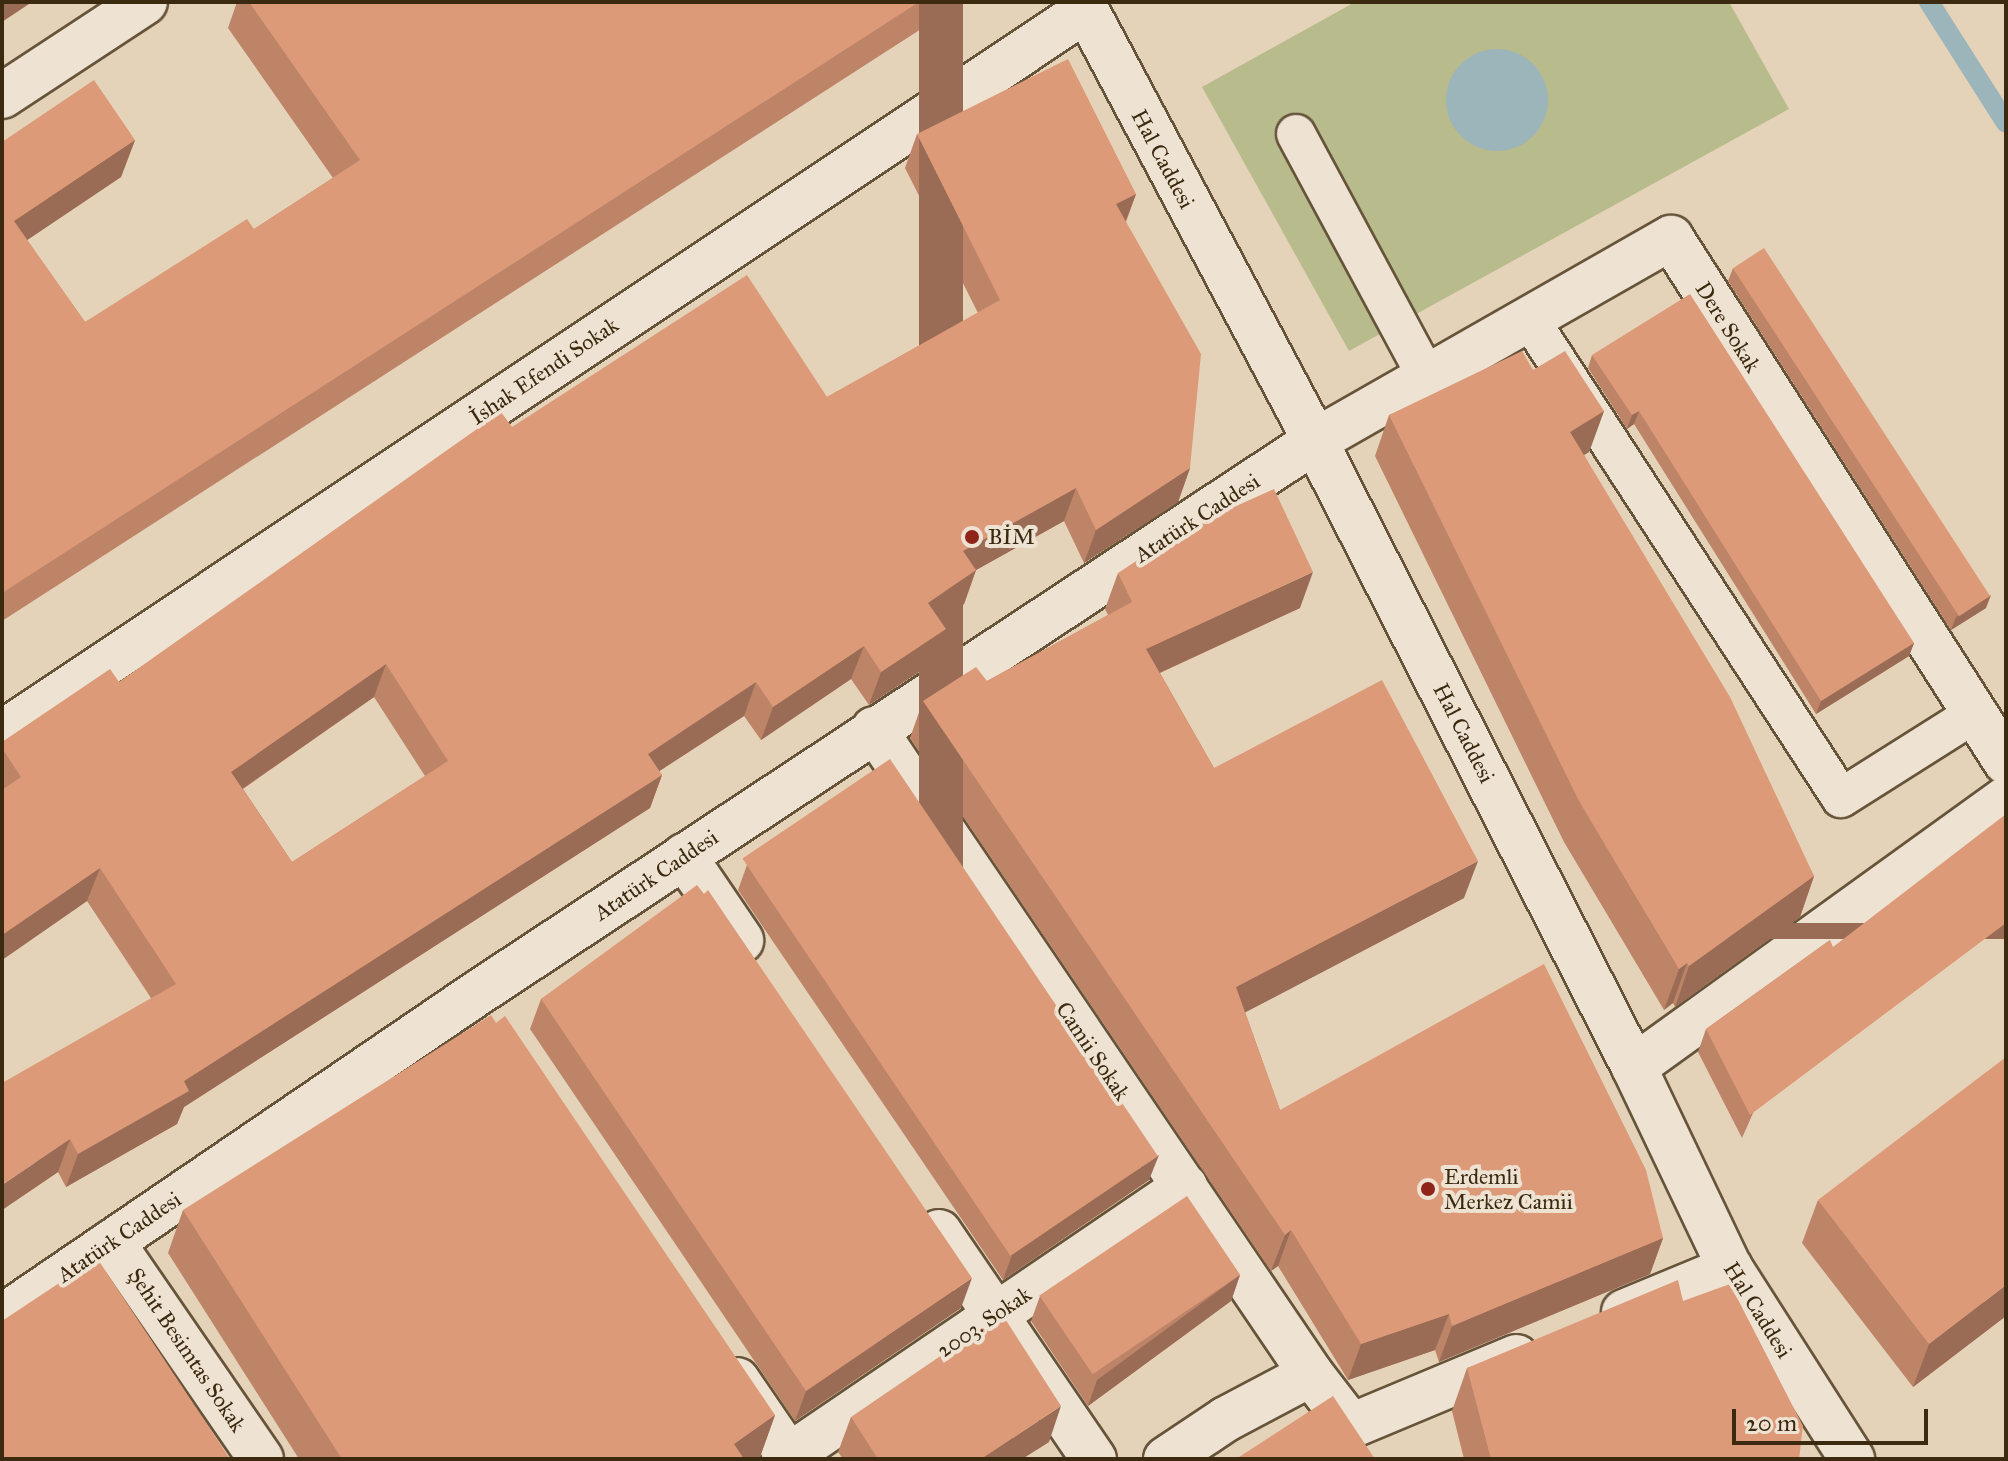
<!DOCTYPE html>
<html>
<head>
<meta charset="utf-8">
<style>
  body { margin:0 }
  #map { position:relative; width:2008px; height:1461px; overflow:hidden; background:#e5d3b9; font-family:"IM FELL Great Primer",serif }
  div>[style] { position:absolute }
  .green>* { inset:0; background:#b8bb8c }
  .water>* { inset:0; background:#9bb5ba }
  .round { border-radius:50% }
  .stream>* { height:20px; margin:-10px; padding:0 10px; transform-origin:10px; border-radius:10px; background:#9bb5ba }
  .roads { filter:drop-shadow(2px 0 #66543a) drop-shadow(-2px 0 #66543a) drop-shadow(0 2px #66543a) drop-shadow(0 -2px #66543a) }
  .lane>* { height:38px; margin:-19px; padding:0 19px; transform-origin:19px; border-radius:19px; background:#eee2d2 }
  .street>* { height:44px; margin:-22px; padding:0 22px; transform-origin:22px; border-radius:22px; background:#eee2d2 }
  .secondary>* { height:44px; margin:-22px; padding:0 22px; transform-origin:22px; border-radius:22px; background:#eee2d2 }
  .wall>* { inset:0; background:#bd8468 }
  .shaded-wall>* { inset:0; background:#9a6c55; transform-origin:0 0 }
  .building>* { inset:0; background:#dc9a79; transform-origin:0 0 }
  .dots>* { width:22px; height:22px; translate:-50% -50%; box-sizing:border-box; border:4px solid #eee2d2; border-radius:50% }
  span { translate:-50% -50%; white-space:nowrap; text-align:center; line-height:1.15; -webkit-text-stroke:8px #eee2d2; paint-order:stroke }
  .street-label { font-size:22px; color:#3c2a10 }
  .poi-label { font-size:22px; color:#3c2a10 }
  .left { translate:0 -50%; text-align:left }
  .frame { position:absolute; inset:0; border:4px solid #3c2a10; pointer-events:none }
  .scale { position:absolute; left:1732px; top:1409px; width:196px; height:36px; box-sizing:border-box; border:4px solid #3c2a10; border-top:0; padding-left:10px; font-size:24px; line-height:28px; white-space:nowrap; color:#3c2a10; -webkit-text-stroke:6px #eee2d2; paint-order:stroke }
</style>
</head>
<body>
<div id="map">
  <div class="green">
    <i style="clip-path:polygon(1355px 2px,1729px 2px,1789px 109px,1349px 351px,1202px 87px)"></i>
  </div>
  <div class="water">
    <i class="round" style="left:1446px;top:49px;width:102px;height:102px"></i>
  </div>
  <div class="stream">
    <i style="left:1929px;top:2px;width:143px;rotate:57.5deg"></i>
  </div>
  <div class="roads">
    <div class="lane">
      <i style="left:1296px;top:134px;width:278px;rotate:61.7deg"></i>
      <i style="left:1530px;top:320px;width:570px;rotate:56.95deg"></i>
      <i style="left:1841px;top:798px;width:157px;rotate:-32.3deg"></i>
    </div>
    <div class="street">
      <i style="left:2px;top:96px;width:171px;rotate:-33.3deg"></i>
      <i style="left:1315px;top:441px;width:410px;rotate:-29.7deg"></i>
      <i style="left:1671px;top:238px;width:622px;rotate:57.41deg"></i>
      <i style="left:874px;top:729px;width:779px;rotate:55.88deg"></i>
      <i style="left:2px;top:733px;width:1303px;rotate:-33.7deg"></i>
      <i style="left:684px;top:856px;width:102px;rotate:55.8deg"></i>
      <i style="left:1634px;top:1067px;width:458px;rotate:-35.8deg"></i>
      <i style="left:939px;top:1232px;width:275px;rotate:55.7deg"></i>
      <i style="left:112px;top:1242px;width:263px;rotate:55.5deg"></i>
      <i style="left:1624px;top:1312px;width:115px;rotate:-22.5deg"></i>
      <i style="left:737px;top:1380px;width:96px;rotate:55.6deg"></i>
      <i style="left:784px;top:1459px;width:485px;rotate:-34.2deg"></i>
      <i style="left:1166px;top:1459px;width:72px;rotate:-33.7deg"></i>
      <i style="left:1226px;top:1419px;width:96px;rotate:-27.9deg"></i>
      <i style="left:1311px;top:1374px;width:66px;rotate:52.4deg"></i>
      <i style="left:1351px;top:1426px;width:179px;rotate:-22.7deg"></i>
    </div>
    <div class="secondary">
      <i style="left:1082px;top:2px;width:497px;rotate:62deg"></i>
      <i style="left:1315px;top:441px;width:703px;rotate:63deg"></i>
      <i style="left:1634px;top:1067px;width:223px;rotate:64.5deg"></i>
      <i style="left:1730px;top:1268px;width:227px;rotate:57.4deg"></i>
      <i style="left:2px;top:1317px;width:574px;rotate:-34.27deg"></i>
      <i style="left:476px;top:994px;width:1005px;rotate:-33.39deg"></i>
    </div>
  </div>
  <div class="wall">
    <i style="clip-path:polygon(237px 2px,963px 2px,2px 621px,2px 142px,135px 140px,121px 177px,27px 240px,85px 322px,254px 229px,333px 178px,228px 28px)"></i>
    <i style="clip-path:polygon(evenodd,917px 134px,1136px 194px,1126px 222px,1190px 468px,1178px 502px,1084px 563px,1064px 521px,976px 570px,964px 604px,940px 620px,934px 662px,869px 705px,851px 679px,761px 740px,744px 716px,659px 771px,662px 775px,650px 808px,184px 1107px,177px 1124px,66px 1187px,58px 1172px,2px 1210px,151px 998px,87px 901px,2px 960px,2px 742px,119px 682px,512px 427px,827px 397px,978px 313px,905px 168px,917px 134px,374px 697px,425px 776px,292px 862px,243px 789px,374px 697px)"></i>
    <i style="clip-path:polygon(1733px 268px,1986px 608px,1951px 630px,1728px 281px)"></i>
    <i style="clip-path:polygon(1592px 355px,1914px 643px,1909px 656px,1816px 714px,1634px 424px,1627px 429px,1588px 368px)"></i>
    <i style="clip-path:polygon(1533px 370px,1604px 411px,1589px 452px,1584px 455px,1814px 876px,1800px 917px,1675px 1007px,1673px 1003px,1664px 1010px,1564px 842px,1375px 456px,1389px 415px)"></i>
    <i style="clip-path:polygon(1118px 573px,1300px 608px,1160px 673px,1214px 768px,1464px 898px,1245px 1012px,1280px 1110px,1663px 1238px,1650px 1274px,1439px 1362px,1435px 1350px,1348px 1380px,1278px 1266px,1271px 1271px,910px 738px,923px 701px,987px 681px,1108px 615px,1105px 609px)"></i>
    <i style="clip-path:polygon(747px 865px,1149px 1180px,1003px 1280px,738px 890px)"></i>
    <i style="clip-path:polygon(704px 894px,961px 1308px,795px 1421px,530px 1029px,541px 999px)"></i>
    <i style="clip-path:polygon(1830px 940px,1742px 1138px,1698px 1052px,1706px 1029px)"></i>
    <i style="clip-path:polygon(1818px 1200px,2006px 1316px,1913px 1387px,1802px 1243px)"></i>
    <i style="clip-path:polygon(183px 1210px,775px 1415px,760px 1457px,757px 1459px,299px 1459px,168px 1253px)"></i>
    <i style="clip-path:polygon(1240px 1275px,1231px 1301px,1088px 1406px,1031px 1321px,1040px 1296px)"></i>
    <i style="clip-path:polygon(1683px 1301px,1799px 1459px,1464px 1459px,1452px 1411px,1467px 1368px)"></i>
    <i style="clip-path:polygon(851px 1417px,1049px 1442px,1022px 1459px,843px 1459px,838px 1452px)"></i>
  </div>
  <div class="shaded-wall">
    <i style="clip-path:polygon(2px 2px,32px 2px,2px 22px)"></i>
    <i style="left:919px;top:2px;width:44px;height:1091px"></i>
    <i style="clip-path:polygon(135px 140px,121px 177px,2px 257px,14px 221px)"></i>
    <i style="clip-path:polygon(1136px 194px,1123px 228px,1116px 204px)"></i>
    <i style="clip-path:polygon(1604px 411px,1589px 452px,1555px 472px,1570px 432px)"></i>
    <i style="clip-path:polygon(1639px 411px,1634px 424px,1627px 429px,1632px 415px)"></i>
    <i style="clip-path:polygon(1190px 468px,1178px 502px,1084px 563px,1096px 530px)"></i>
    <i style="clip-path:polygon(1076px 488px,1064px 521px,951px 584px,963px 551px)"></i>
    <i style="clip-path:polygon(976px 570px,964px 604px,916px 636px,928px 603px)"></i>
    <i style="clip-path:polygon(1313px 572px,1300px 608px,1133px 685px,1146px 649px)"></i>
    <i style="clip-path:polygon(1991px 595px,1986px 608px,1951px 630px,1956px 617px)"></i>
    <i style="clip-path:polygon(946px 629px,934px 662px,869px 705px,881px 672px)"></i>
    <i style="clip-path:polygon(1914px 643px,1909px 656px,1816px 714px,1821px 701px)"></i>
    <i style="clip-path:polygon(864px 646px,851px 679px,761px 740px,773px 707px)"></i>
    <i style="clip-path:polygon(386px 664px,374px 697px,219px 805px,231px 772px)"></i>
    <i style="clip-path:polygon(756px 682px,744px 716px,635px 787px,648px 754px)"></i>
    <i style="clip-path:polygon(662px 775px,650px 808px,184px 1107px,177px 1124px,66px 1187px,78px 1154px,184px 1081px)"></i>
    <i style="clip-path:polygon(1478px 861px,1464px 898px,1223px 1024px,1236px 987px)"></i>
    <i style="clip-path:polygon(100px 868px,87px 901px,2px 960px,2px 935px)"></i>
    <i style="clip-path:polygon(1814px 876px,1800px 917px,1675px 1007px,1689px 966px)"></i>
    <i style="left:2006px;top:923px;width:16px;height:320px;rotate:90deg"></i>
    <i style="clip-path:polygon(1687px 963px,1673px 1003px,1664px 1010px,1679px 969px)"></i>
    <i style="clip-path:polygon(70px 1139px,58px 1172px,2px 1210px,2px 1185px)"></i>
    <i style="clip-path:polygon(1159px 1155px,1149px 1180px,1003px 1280px,1012px 1255px)"></i>
    <i style="clip-path:polygon(1291px 1230px,1278px 1266px,1271px 1271px,1285px 1235px)"></i>
    <i style="clip-path:polygon(1663px 1238px,1650px 1274px,1439px 1362px,1452px 1326px)"></i>
    <i style="clip-path:polygon(1240px 1275px,1231px 1301px,1088px 1406px,1097px 1380px)"></i>
    <i style="clip-path:polygon(972px 1278px,961px 1308px,795px 1421px,806px 1391px)"></i>
    <i style="clip-path:polygon(2006px 1285px,2006px 1316px,1913px 1387px,1929px 1344px)"></i>
    <i style="clip-path:polygon(1449px 1314px,1435px 1350px,1348px 1380px,1361px 1344px)"></i>
    <i style="clip-path:polygon(1061px 1406px,1049px 1442px,1022px 1459px,981px 1459px)"></i>
    <i style="clip-path:polygon(775px 1415px,760px 1457px,757px 1459px,728px 1459px,734px 1444px)"></i>
  </div>
  <div class="building">
    <i style="clip-path:polygon(249px 2px,919px 2px,2px 593px,2px 142px,94px 80px,135px 140px,14px 221px,85px 322px,247px 219px,254px 229px,360px 160px)"></i>
    <i style="clip-path:polygon(evenodd,1068px 59px,1136px 194px,1116px 204px,1201px 354px,1190px 468px,1096px 530px,1076px 488px,963px 551px,976px 570px,928px 603px,946px 629px,881px 672px,864px 646px,773px 707px,756px 682px,648px 754px,662px 775px,184px 1081px,189px 1091px,78px 1154px,70px 1139px,2px 1185px,2px 1083px,176px 984px,100px 868px,2px 935px,2px 790px,21px 777px,2px 748px,2px 742px,110px 669px,119px 682px,501px 412px,512px 427px,747px 275px,827px 397px,1000px 300px,917px 134px,1068px 59px,386px 664px,448px 761px,292px 862px,231px 772px,386px 664px)"></i>
    <i style="left:1764px;top:248px;width:415px;height:37px;rotate:57deg"></i>
    <i style="clip-path:polygon(1690px 294px,1914px 643px,1821px 701px,1639px 411px,1632px 415px,1592px 355px)"></i>
    <i style="clip-path:polygon(1522px 351px,1533px 370px,1565px 351px,1604px 411px,1570px 432px,1730px 697px,1814px 876px,1689px 966px,1687px 963px,1679px 969px,1579px 801px,1389px 415px)"></i>
    <i style="clip-path:polygon(1274px 489px,1313px 572px,1146px 649px,1214px 768px,1382px 680px,1478px 861px,1236px 987px,1280px 1110px,1544px 964px,1646px 1170px,1663px 1238px,1452px 1326px,1449px 1314px,1361px 1344px,1291px 1230px,1285px 1235px,923px 701px,976px 667px,987px 681px,1132px 602px,1118px 573px,1185px 529px)"></i>
    <i style="left:890px;top:759px;width:479px;height:178px;rotate:56deg"></i>
    <i style="clip-path:polygon(2006px 814px,2006px 923px,1750px 1115px,1706px 1029px,1830px 940px,1833px 947px)"></i>
    <i style="clip-path:polygon(697px 885px,704px 894px,708px 890px,972px 1278px,806px 1391px,541px 999px)"></i>
    <i style="clip-path:polygon(491px 1015px,496px 1023px,505px 1016px,775px 1415px,734px 1444px,744px 1459px,342px 1459px,183px 1210px)"></i>
    <i style="clip-path:polygon(2006px 1057px,2006px 1285px,1929px 1344px,1818px 1200px)"></i>
    <i style="left:1187px;top:1196px;width:95px;height:178px;rotate:56deg"></i>
    <i style="clip-path:polygon(97px 1258px,230px 1459px,2px 1459px,2px 1321px)"></i>
    <i style="clip-path:polygon(1678px 1280px,1683px 1301px,1730px 1284px,1803px 1426px,1799px 1459px,1491px 1459px,1467px 1368px)"></i>
    <i style="clip-path:polygon(1002px 1314px,1061px 1406px,981px 1459px,878px 1459px,851px 1417px)"></i>
    <i style="clip-path:polygon(1333px 1396px,1375px 1459px,1236px 1459px)"></i>
  </div>
  <div class="dots">
    <i style="left:972px;top:537px;background:#8f2418"></i>
    <i style="left:1428px;top:1189px;background:#8f2418"></i>
  </div>
  <div class="street-label">
    <span style="left:1163px;top:159px;rotate:62deg">Hal Caddesi</span>
    <span style="left:1728px;top:327px;rotate:58deg">Dere Sokak</span>
    <span style="left:544px;top:371px;rotate:-34deg">İshak Efendi Sokak</span>
    <span style="left:1197px;top:518px;rotate:-33deg">Atatürk Caddesi</span>
    <span style="left:1464px;top:733px;rotate:63deg">Hal Caddesi</span>
    <span style="left:656px;top:875px;rotate:-34deg">Atatürk Caddesi</span>
    <span style="left:1093px;top:1051px;rotate:56deg">Camii Sokak</span>
    <span style="left:119px;top:1237px;rotate:-34deg">Atatürk Caddesi</span>
    <span style="left:1758px;top:1310px;rotate:58deg">Hal Caddesi</span>
    <span style="left:984px;top:1322px;rotate:-34deg">2003. Sokak</span>
    <span style="left:187px;top:1350px;rotate:56deg">Şehit Besimtas Sokak</span>
  </div>
  <div class="poi-label">
    <span class="left" style="left:988px;top:537px">BİM</span>
    <span class="left" style="left:1444px;top:1189px">Erdemli<br>Merkez Camii</span>
  </div>
  <div class="frame"></div>
  <div class="scale">20 m</div>
</div>
</body>
</html>
